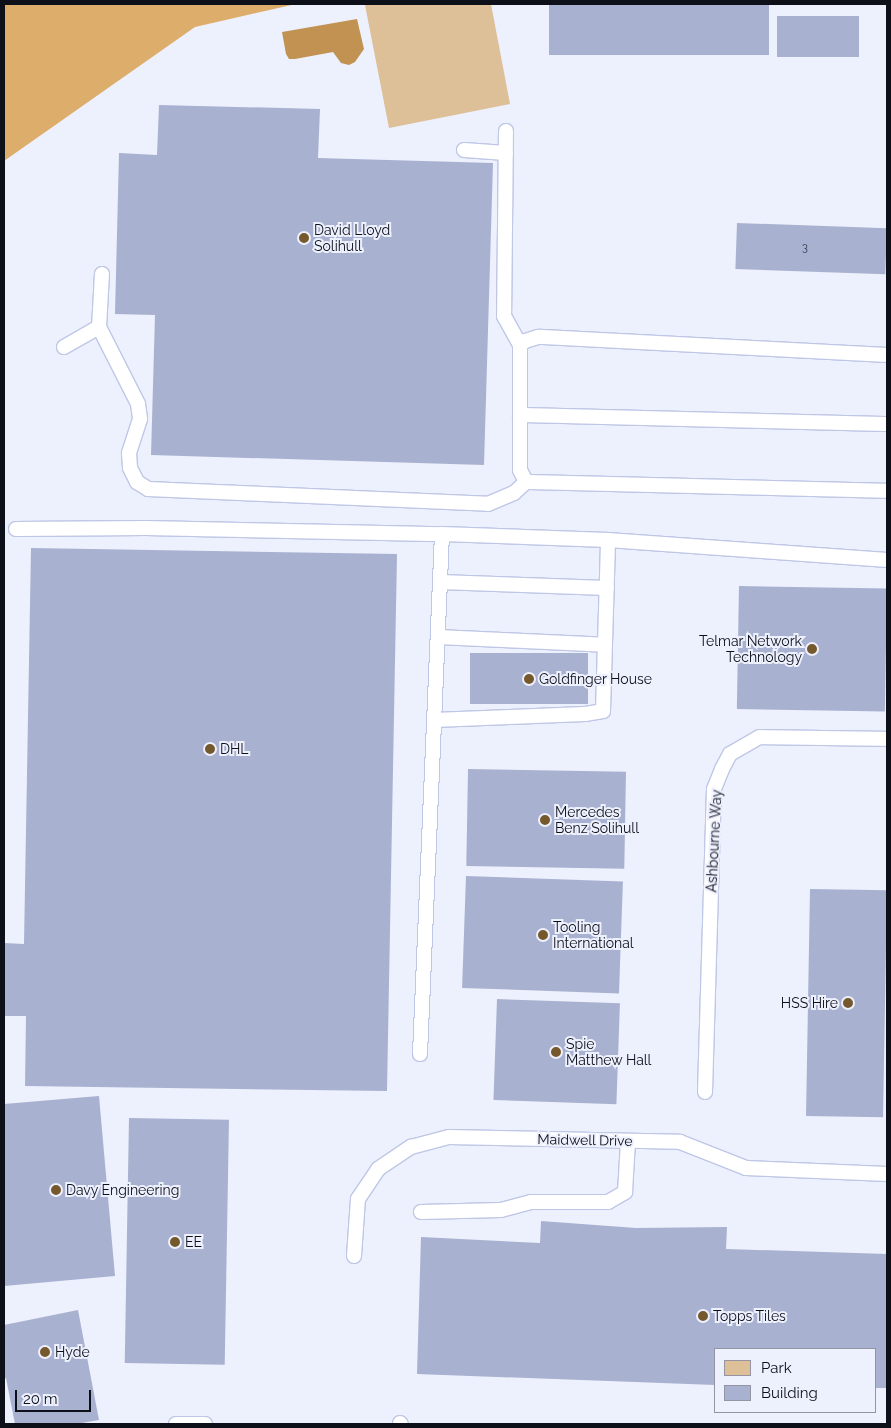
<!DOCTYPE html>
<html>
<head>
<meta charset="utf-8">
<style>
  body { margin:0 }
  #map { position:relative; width:891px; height:1428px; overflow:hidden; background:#edf0fd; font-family:Raleway,sans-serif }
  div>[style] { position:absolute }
  .green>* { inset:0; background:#ddbf98 }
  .forest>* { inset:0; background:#ddad6c }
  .water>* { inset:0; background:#c19251 }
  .building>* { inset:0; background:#a8b1cf; transform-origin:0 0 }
  .roads { filter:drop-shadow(1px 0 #bfc7e6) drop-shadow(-1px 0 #bfc7e6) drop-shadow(0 1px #bfc7e6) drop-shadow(0 -1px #bfc7e6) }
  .service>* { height:14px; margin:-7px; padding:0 7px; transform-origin:7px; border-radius:7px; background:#fff }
  .dots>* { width:14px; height:14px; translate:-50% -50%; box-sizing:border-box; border:2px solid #edf0fd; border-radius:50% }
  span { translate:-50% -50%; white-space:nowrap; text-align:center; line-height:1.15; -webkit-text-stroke:4px #edf0fd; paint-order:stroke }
  .number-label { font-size:11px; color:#343846 }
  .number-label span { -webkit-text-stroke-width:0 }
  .poi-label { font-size:14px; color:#0d0f19 }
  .left { translate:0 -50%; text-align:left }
  .right { translate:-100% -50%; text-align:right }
  .street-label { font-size:14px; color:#0d0f19 }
  .frame { position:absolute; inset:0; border:5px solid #0d0f19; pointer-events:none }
  .legend { position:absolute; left:714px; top:1348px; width:162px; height:65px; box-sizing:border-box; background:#edf0fd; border:1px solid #9396a2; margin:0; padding:6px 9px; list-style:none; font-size:15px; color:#0d0f19 }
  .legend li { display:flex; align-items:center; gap:10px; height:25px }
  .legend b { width:25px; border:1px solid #9396a2 }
  .scale { position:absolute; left:15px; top:1390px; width:76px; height:22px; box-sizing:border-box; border:2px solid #0d0f19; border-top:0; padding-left:6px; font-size:15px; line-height:18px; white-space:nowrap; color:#0d0f19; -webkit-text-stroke:4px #edf0fd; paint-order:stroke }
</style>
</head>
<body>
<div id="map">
  <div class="green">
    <i style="clip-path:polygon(374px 4px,491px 4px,510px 104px,389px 128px,365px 5px)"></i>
  </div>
  <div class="forest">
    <i style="clip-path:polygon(4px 4px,296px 4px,195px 27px,4px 161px)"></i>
  </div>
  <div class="water">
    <i style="clip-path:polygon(357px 19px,364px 49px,355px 62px,349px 65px,341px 63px,333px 52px,295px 59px,289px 59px,286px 54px,282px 32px)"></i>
  </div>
  <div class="building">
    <i style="left:549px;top:4px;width:220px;height:51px"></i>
    <i style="left:777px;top:16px;width:82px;height:41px"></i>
    <i style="clip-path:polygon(159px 105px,320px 109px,318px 158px,493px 163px,484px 465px,151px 455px,155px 315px,115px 314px,119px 153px,157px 155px)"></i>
    <i style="left:737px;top:223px;width:150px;height:46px;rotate:2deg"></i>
    <i style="clip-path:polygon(31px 548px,397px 554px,387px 1091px,25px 1086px,26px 1016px,4px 1016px,4px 943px,24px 944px)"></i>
    <i style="left:739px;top:586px;width:148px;height:123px;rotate:1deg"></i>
    <i style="left:470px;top:653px;width:118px;height:51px"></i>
    <i style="left:468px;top:769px;width:158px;height:97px;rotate:1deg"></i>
    <i style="left:466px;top:876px;width:157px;height:112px;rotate:2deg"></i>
    <i style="left:810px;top:889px;width:77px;height:227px;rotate:1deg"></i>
    <i style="left:497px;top:999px;width:123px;height:101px;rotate:2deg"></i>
    <i style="clip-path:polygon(99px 1096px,115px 1276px,4px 1286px,4px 1104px)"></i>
    <i style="left:129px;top:1118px;width:100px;height:245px;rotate:1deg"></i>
    <i style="clip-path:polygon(541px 1221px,636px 1228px,727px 1227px,726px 1249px,887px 1254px,887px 1388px,875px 1388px,875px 1349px,715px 1349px,715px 1385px,417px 1374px,421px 1237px,540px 1243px)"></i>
    <i style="clip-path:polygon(78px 1310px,99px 1420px,76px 1424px,15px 1424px,6px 1378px,4px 1379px,4px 1325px)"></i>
  </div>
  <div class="roads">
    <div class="service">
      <i style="left:506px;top:131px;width:185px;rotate:90.6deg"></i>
      <i style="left:504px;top:316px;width:33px;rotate:61deg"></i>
      <i style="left:464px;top:150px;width:42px;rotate:4.1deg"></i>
      <i style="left:102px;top:274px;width:53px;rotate:93.2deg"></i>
      <i style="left:99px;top:327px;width:86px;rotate:63.1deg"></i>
      <i style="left:138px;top:404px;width:15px;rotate:82deg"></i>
      <i style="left:140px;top:419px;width:36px;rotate:108deg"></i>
      <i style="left:129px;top:453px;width:15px;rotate:86deg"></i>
      <i style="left:130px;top:468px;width:16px;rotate:63deg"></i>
      <i style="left:137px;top:482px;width:13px;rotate:32deg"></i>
      <i style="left:148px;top:489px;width:340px;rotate:2.5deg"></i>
      <i style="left:488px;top:504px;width:28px;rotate:-23deg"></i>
      <i style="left:514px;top:493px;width:16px;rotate:-43deg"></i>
      <i style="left:64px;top:347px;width:40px;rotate:-29.7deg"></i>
      <i style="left:887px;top:355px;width:349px;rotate:-177deg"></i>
      <i style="left:538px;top:337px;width:14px;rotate:163deg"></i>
      <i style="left:525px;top:341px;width:6px;rotate:141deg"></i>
      <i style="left:520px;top:345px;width:125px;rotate:90deg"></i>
      <i style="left:520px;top:470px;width:13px;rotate:63deg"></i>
      <i style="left:526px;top:482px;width:361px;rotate:1.4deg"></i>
      <i style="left:520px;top:415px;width:367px;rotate:1.4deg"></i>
      <i style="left:16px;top:529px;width:130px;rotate:-0.4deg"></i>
      <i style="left:146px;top:528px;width:296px;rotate:1.2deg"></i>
      <i style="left:442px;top:534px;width:166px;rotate:2.1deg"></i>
      <i style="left:608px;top:540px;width:280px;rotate:4.1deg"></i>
      <i style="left:440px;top:582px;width:167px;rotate:2.1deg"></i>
      <i style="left:438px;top:637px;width:167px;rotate:2.7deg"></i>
      <i style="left:434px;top:720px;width:151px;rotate:-2.3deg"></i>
      <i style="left:585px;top:714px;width:18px;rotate:-9deg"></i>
      <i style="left:603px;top:711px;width:171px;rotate:-88.3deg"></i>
      <i style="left:420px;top:1054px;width:520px;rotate:-87.58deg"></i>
      <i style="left:705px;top:1092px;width:303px;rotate:-88.3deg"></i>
      <i style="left:714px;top:789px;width:22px;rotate:-68deg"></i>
      <i style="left:722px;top:769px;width:17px;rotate:-62deg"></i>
      <i style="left:730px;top:754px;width:34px;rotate:-30deg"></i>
      <i style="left:760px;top:737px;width:127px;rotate:0.9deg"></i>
      <i style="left:421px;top:1212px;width:80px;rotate:-1.4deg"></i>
      <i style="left:501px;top:1210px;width:31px;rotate:-15deg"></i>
      <i style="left:531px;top:1202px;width:77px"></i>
      <i style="left:608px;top:1202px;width:20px;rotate:-30deg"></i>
      <i style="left:625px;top:1192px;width:51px;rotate:-86.6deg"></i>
      <i style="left:354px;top:1256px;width:57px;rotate:-86deg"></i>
      <i style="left:358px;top:1199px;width:36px;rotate:-56deg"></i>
      <i style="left:378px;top:1169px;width:40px;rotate:-34deg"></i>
      <i style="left:411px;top:1147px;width:39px;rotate:-15deg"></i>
      <i style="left:449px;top:1137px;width:231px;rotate:1.2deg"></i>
      <i style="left:680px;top:1142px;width:71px;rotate:21.5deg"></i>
      <i style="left:746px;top:1168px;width:141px;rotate:2.4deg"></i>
      <i style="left:400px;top:1423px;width:1px;rotate:45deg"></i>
      <i style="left:176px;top:1424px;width:29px"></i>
    </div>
  </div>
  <div class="dots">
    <i style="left:304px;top:238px;background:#76582d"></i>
    <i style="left:812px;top:649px;background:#76582d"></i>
    <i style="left:529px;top:679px;background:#76582d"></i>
    <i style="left:210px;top:749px;background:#76582d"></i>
    <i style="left:545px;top:820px;background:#76582d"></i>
    <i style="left:543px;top:935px;background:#76582d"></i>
    <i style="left:848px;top:1003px;background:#76582d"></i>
    <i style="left:556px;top:1052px;background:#76582d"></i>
    <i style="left:56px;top:1190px;background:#76582d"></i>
    <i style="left:175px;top:1242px;background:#76582d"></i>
    <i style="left:703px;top:1316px;background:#76582d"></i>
    <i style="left:45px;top:1352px;background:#76582d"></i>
  </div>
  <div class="number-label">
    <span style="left:805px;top:248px">3</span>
  </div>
  <div class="poi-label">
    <span class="left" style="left:314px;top:238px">David Lloyd<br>Solihull</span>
    <span class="right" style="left:802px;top:649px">Telmar Network<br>Technology</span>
    <span class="left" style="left:539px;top:679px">Goldfinger House</span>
    <span class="left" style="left:220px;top:749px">DHL</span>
    <span class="left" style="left:555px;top:820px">Mercedes<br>Benz Solihull</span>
    <span class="left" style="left:553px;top:935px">Tooling<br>International</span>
    <span class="right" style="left:838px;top:1003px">HSS Hire</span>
    <span class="left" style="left:566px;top:1052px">Spie<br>Matthew Hall</span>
    <span class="left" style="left:66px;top:1190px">Davy Engineering</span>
    <span class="left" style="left:185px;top:1242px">EE</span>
    <span class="left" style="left:713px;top:1316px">Topps Tiles</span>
    <span class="left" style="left:55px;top:1352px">Hyde</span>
  </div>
  <div class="street-label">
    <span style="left:714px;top:841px;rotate:-87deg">Ashbourne Way</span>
    <span style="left:585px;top:1140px;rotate:1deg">Maidwell Drive</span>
  </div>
  <div class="frame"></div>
  <ul class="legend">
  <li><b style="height:14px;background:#ddbf98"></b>Park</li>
  <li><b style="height:14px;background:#a8b1cf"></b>Building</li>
  </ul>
  <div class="scale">20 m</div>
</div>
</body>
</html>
